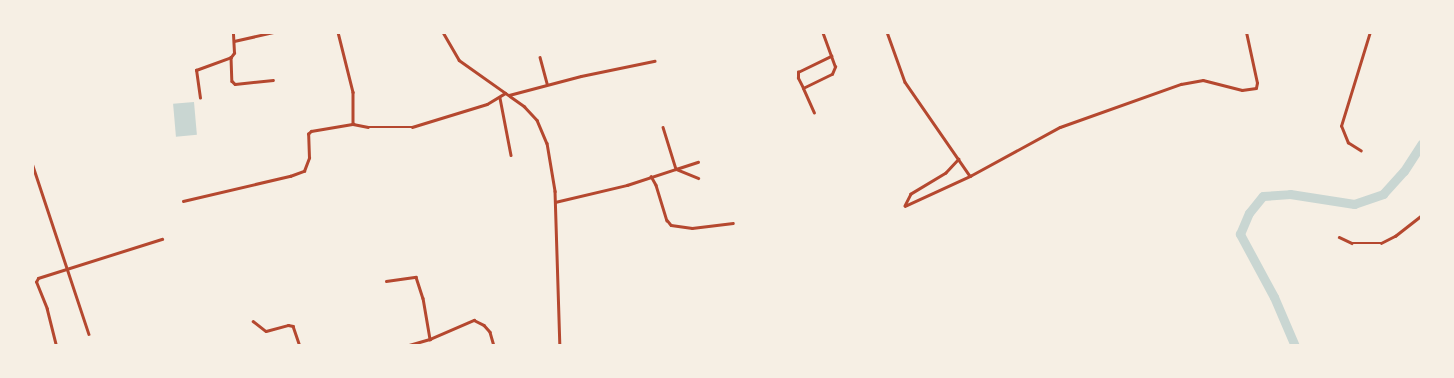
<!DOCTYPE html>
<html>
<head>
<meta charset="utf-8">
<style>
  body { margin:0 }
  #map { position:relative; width:1454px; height:378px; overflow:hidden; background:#f6efe4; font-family:Poppins,sans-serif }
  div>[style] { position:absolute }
  .water>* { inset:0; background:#c9d6d2; transform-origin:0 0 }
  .river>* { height:9px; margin:-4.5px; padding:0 4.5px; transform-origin:4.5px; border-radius:4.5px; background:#c9d6d2 }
  .minor>* { height:2.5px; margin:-1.25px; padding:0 1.25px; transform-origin:1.25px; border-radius:1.25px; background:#b5482f }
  span { translate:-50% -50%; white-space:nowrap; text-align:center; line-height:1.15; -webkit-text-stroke:4px #f6efe4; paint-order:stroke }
  .frame { position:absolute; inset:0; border:34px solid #f6efe4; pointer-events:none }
</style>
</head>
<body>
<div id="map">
  <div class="water">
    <i style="left:194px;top:102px;width:33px;height:21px;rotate:85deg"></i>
  </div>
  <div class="river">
    <i style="left:1295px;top:346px;width:53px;rotate:-113.2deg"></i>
    <i style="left:1274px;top:297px;width:72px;rotate:-118.4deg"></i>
    <i style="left:1240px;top:234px;width:23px;rotate:-67deg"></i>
    <i style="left:1249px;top:213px;width:22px;rotate:-51deg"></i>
    <i style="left:1263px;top:196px;width:27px;rotate:-4deg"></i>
    <i style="left:1290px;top:194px;width:65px;rotate:8.9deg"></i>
    <i style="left:1354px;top:204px;width:31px;rotate:-19deg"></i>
    <i style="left:1383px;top:194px;width:31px;rotate:-48deg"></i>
    <i style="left:1404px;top:171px;width:33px;rotate:-57deg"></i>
  </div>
  <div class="minor">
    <i style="left:338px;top:32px;width:62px;rotate:76deg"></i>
    <i style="left:353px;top:92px;width:32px;rotate:90deg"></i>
    <i style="left:353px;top:124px;width:15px;rotate:11deg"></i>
    <i style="left:368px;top:127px;width:44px"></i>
    <i style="left:412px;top:127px;width:78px;rotate:-17deg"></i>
    <i style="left:487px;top:104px;width:21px;rotate:-31deg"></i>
    <i style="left:443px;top:32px;width:32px;rotate:60deg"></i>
    <i style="left:459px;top:60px;width:80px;rotate:35.3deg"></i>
    <i style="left:524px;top:106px;width:19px;rotate:47deg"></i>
    <i style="left:537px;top:120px;width:25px;rotate:67deg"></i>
    <i style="left:547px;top:143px;width:49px;rotate:80.5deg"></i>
    <i style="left:555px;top:191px;width:155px;rotate:88.2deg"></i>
    <i style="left:887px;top:32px;width:53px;rotate:70.2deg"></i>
    <i style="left:905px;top:82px;width:114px;rotate:55.3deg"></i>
    <i style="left:970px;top:176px;width:102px;rotate:-28.6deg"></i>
    <i style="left:1060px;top:127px;width:128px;rotate:-19.6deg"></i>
    <i style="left:1181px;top:84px;width:22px;rotate:-10deg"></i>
    <i style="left:1203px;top:80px;width:40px;rotate:14.4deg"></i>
    <i style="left:1242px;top:90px;width:14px;rotate:-8deg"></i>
    <i style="left:1256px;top:88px;width:5px;rotate:-79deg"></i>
    <i style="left:1257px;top:83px;width:52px;rotate:-102.2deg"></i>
    <i style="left:234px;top:41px;width:41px;rotate:-12.7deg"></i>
    <i style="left:231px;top:57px;width:24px;rotate:88deg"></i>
    <i style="left:232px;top:81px;width:4px;rotate:45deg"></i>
    <i style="left:235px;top:84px;width:38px;rotate:-6deg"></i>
    <i style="left:540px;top:57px;width:28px;rotate:75deg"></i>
    <i style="left:803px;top:88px;width:11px;rotate:-117deg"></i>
    <i style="left:798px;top:78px;width:6px;rotate:-90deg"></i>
    <i style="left:798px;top:72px;width:37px;rotate:-26deg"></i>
    <i style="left:509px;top:95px;width:74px;rotate:-14.8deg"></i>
    <i style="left:581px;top:76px;width:75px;rotate:-11.6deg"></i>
    <i style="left:200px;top:98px;width:28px;rotate:-98deg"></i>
    <i style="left:196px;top:70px;width:37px;rotate:-20deg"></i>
    <i style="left:231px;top:57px;width:5px;rotate:-53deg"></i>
    <i style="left:234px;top:53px;width:21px;rotate:-93deg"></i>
    <i style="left:500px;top:98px;width:58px;rotate:79.1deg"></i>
    <i style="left:814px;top:113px;width:27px;rotate:-114deg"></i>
    <i style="left:803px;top:88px;width:32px;rotate:-26deg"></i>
    <i style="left:832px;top:74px;width:8px;rotate:-67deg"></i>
    <i style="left:835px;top:67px;width:37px;rotate:-110deg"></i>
    <i style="left:663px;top:127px;width:44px;rotate:72.8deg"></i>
    <i style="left:676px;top:169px;width:23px;rotate:-18deg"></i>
    <i style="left:1361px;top:151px;width:15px;rotate:-148deg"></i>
    <i style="left:1348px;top:143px;width:18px;rotate:-112deg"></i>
    <i style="left:1341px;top:126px;width:98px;rotate:-72.9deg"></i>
    <i style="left:959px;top:159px;width:19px;rotate:133deg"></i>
    <i style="left:946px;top:173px;width:41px;rotate:149deg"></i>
    <i style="left:911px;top:194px;width:13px;rotate:117deg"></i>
    <i style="left:905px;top:206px;width:72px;rotate:-24.8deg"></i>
    <i style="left:32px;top:163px;width:180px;rotate:71.6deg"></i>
    <i style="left:651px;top:176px;width:10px;rotate:61deg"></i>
    <i style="left:656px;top:185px;width:37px;rotate:73deg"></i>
    <i style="left:667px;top:220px;width:6px;rotate:51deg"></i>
    <i style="left:671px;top:225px;width:21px;rotate:8deg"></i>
    <i style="left:692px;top:228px;width:41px;rotate:-7deg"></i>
    <i style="left:183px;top:201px;width:110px;rotate:-13.2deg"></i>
    <i style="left:290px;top:176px;width:15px;rotate:-20deg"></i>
    <i style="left:304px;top:171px;width:14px;rotate:-69deg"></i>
    <i style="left:309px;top:158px;width:24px;rotate:-92deg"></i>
    <i style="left:308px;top:134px;width:4px;rotate:-45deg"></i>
    <i style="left:311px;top:131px;width:43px;rotate:-9.5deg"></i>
    <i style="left:555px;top:202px;width:74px;rotate:-13.3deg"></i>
    <i style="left:627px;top:185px;width:52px;rotate:-18.1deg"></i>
    <i style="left:676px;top:169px;width:24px;rotate:22deg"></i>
    <i style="left:1339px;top:237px;width:14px;rotate:25deg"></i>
    <i style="left:1352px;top:243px;width:29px"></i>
    <i style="left:1381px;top:243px;width:16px;rotate:-27deg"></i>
    <i style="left:1395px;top:236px;width:34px;rotate:-38deg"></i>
    <i style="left:386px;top:281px;width:30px;rotate:-8deg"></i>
    <i style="left:416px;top:277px;width:22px;rotate:72deg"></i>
    <i style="left:423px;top:298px;width:42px;rotate:80.3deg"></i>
    <i style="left:430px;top:339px;width:48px;rotate:-23.4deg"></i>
    <i style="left:474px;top:320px;width:11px;rotate:27deg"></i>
    <i style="left:484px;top:325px;width:9px;rotate:49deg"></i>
    <i style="left:490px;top:332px;width:15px;rotate:74deg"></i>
    <i style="left:253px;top:321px;width:16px;rotate:38deg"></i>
    <i style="left:266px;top:331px;width:23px;rotate:-15deg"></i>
    <i style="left:288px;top:325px;width:5px;rotate:11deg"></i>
    <i style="left:293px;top:326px;width:21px;rotate:71deg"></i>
    <i style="left:409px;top:345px;width:22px;rotate:-16deg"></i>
    <i style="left:56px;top:346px;width:38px;rotate:-104deg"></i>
    <i style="left:47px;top:309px;width:29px;rotate:-112deg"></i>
    <i style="left:36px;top:282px;width:4px;rotate:-63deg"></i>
    <i style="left:38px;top:278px;width:130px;rotate:-17.5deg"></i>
  </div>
  <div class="frame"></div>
</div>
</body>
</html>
